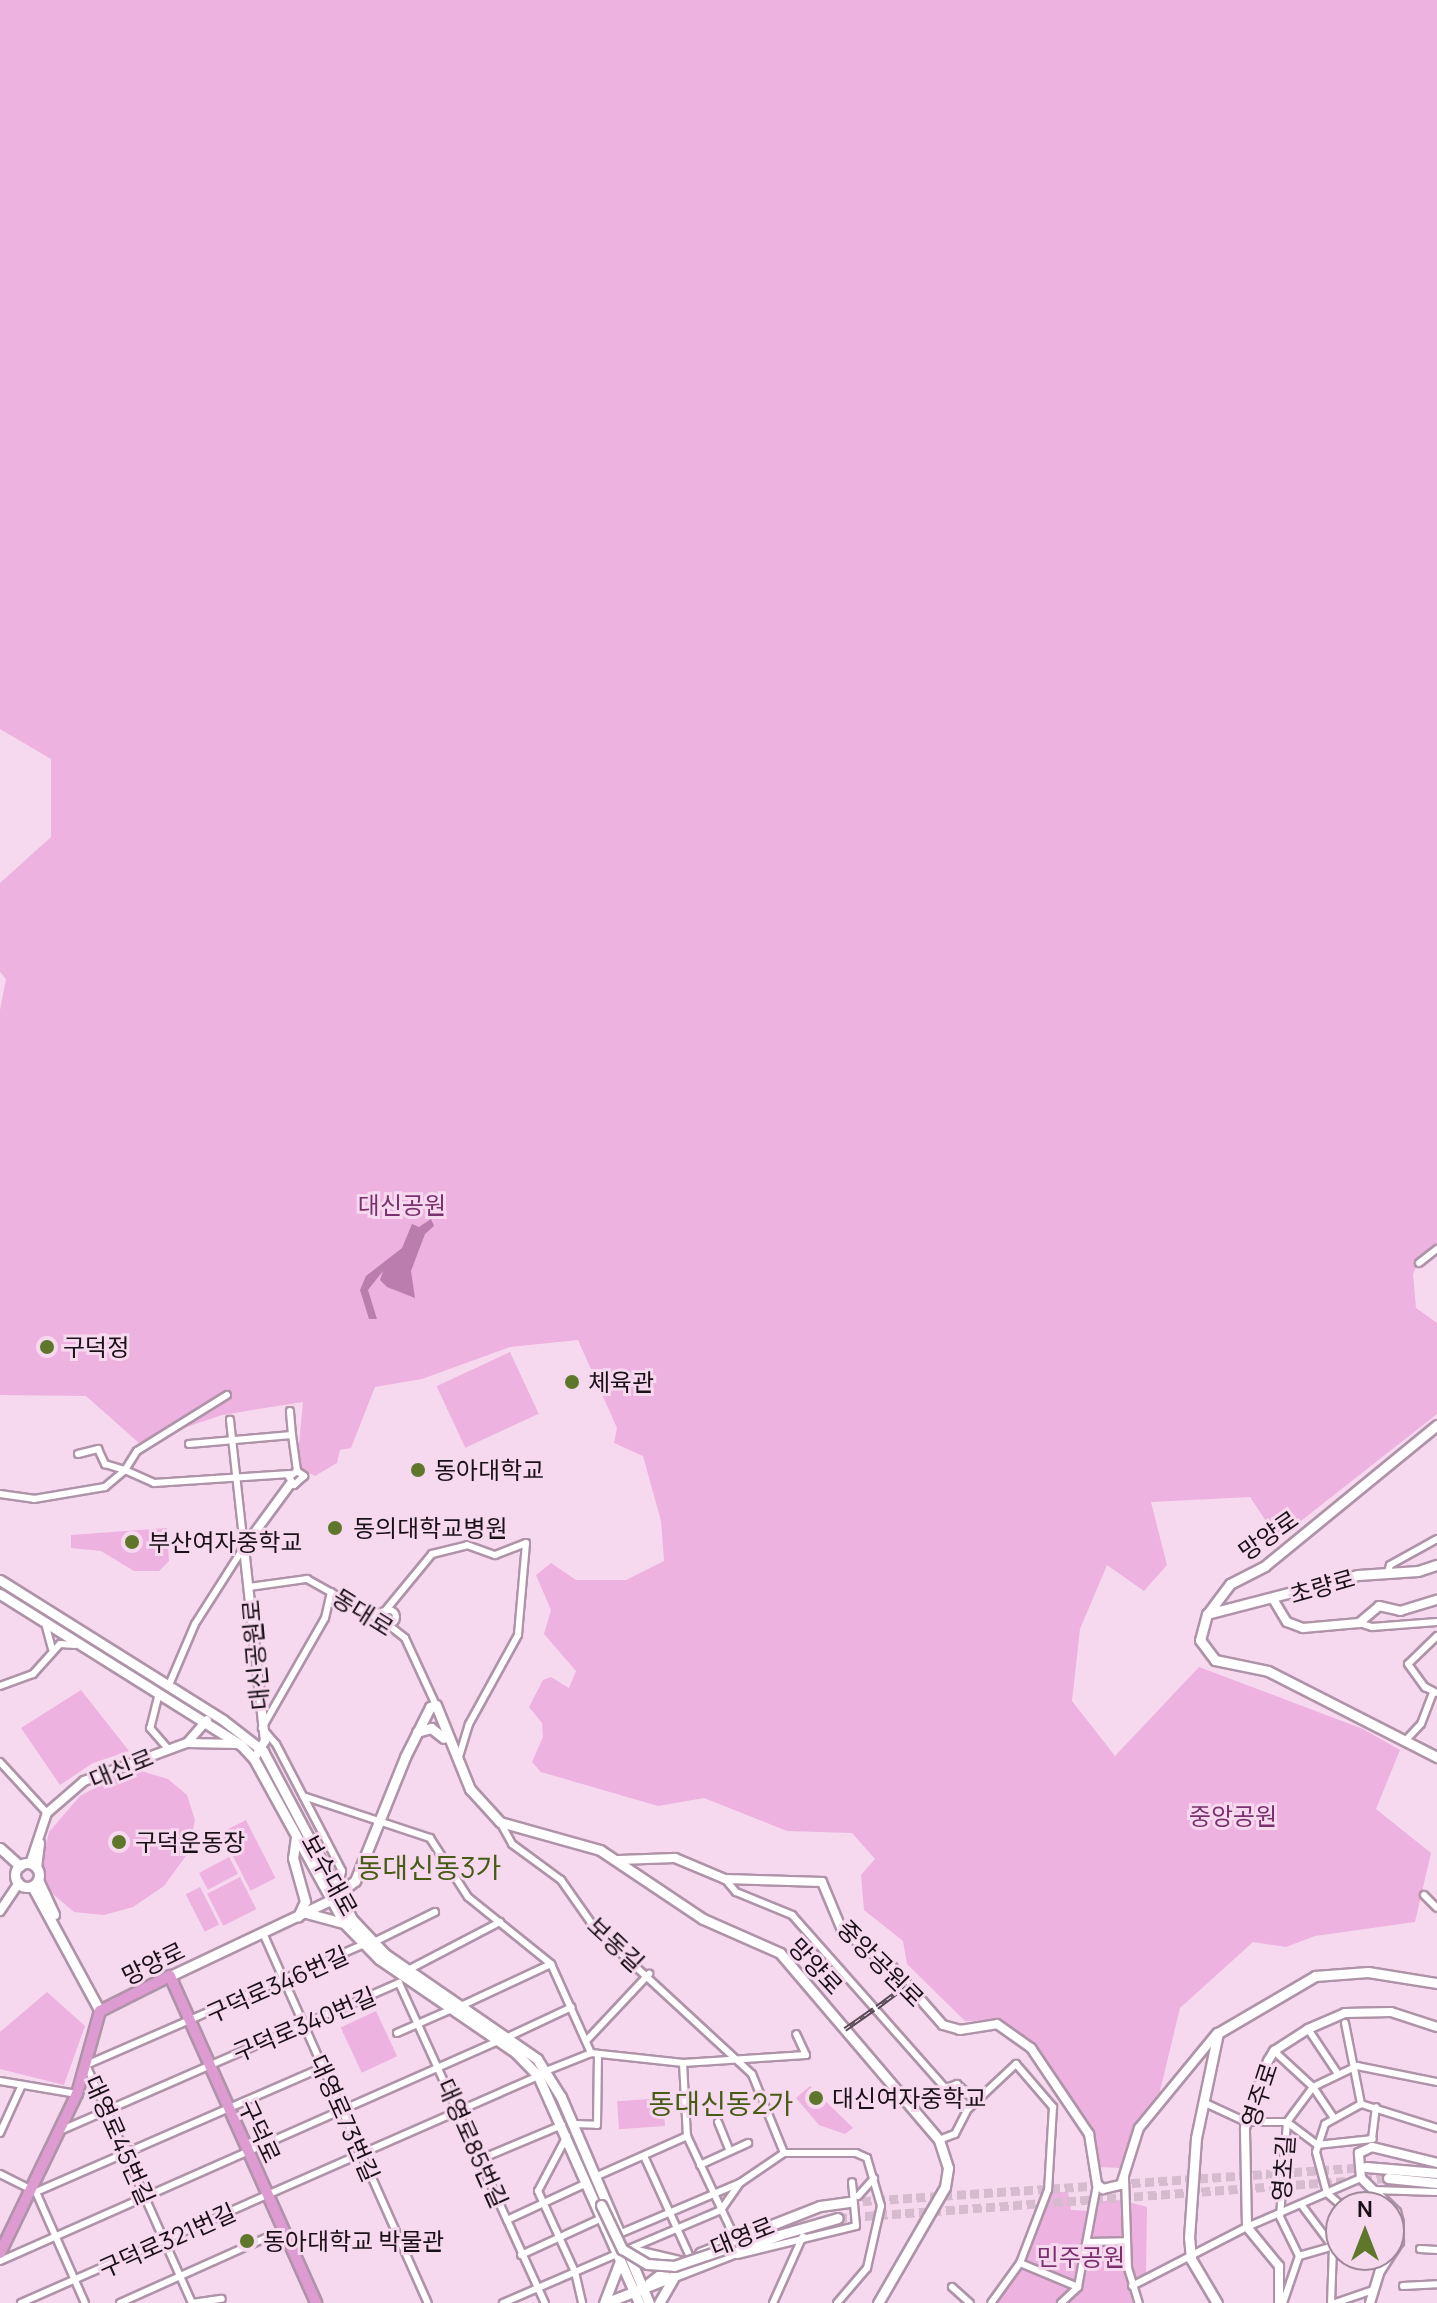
<!DOCTYPE html>
<html>
<head>
<meta charset="utf-8">
<style>
  body { margin:0 }
  #map { position:relative; width:1437px; height:2303px; overflow:hidden; background:#f7d9ef; font-family:Manrope,"Noto Sans KR",sans-serif }
  div>[style] { position:absolute }
  .green>* { inset:0; background:#edb2df; transform-origin:0 0 }
  .water>* { inset:0; background:#bb7dad }
  .secondary-tunnel>* { height:9px; margin-top:-4.5px; transform-origin:0; background:repeating-linear-gradient(90deg,#d6bbcf 0 9px,transparent 0 13.5px) }
  .roads { filter:drop-shadow(2px 0 #af93a8) drop-shadow(-2px 0 #af93a8) drop-shadow(0 2px #af93a8) drop-shadow(0 -2px #af93a8) }
  .minor>* { height:6px; margin:-3px; padding:0 3px; transform-origin:3px; border-radius:3px; background:#fff }
  .minor>.ring { margin:-3px; padding:0; box-sizing:content-box; background:none; border:6px solid #fff; border-radius:50% }
  .tertiary>* { height:8px; margin:-4px; padding:0 4px; transform-origin:4px; border-radius:4px; background:#fff }
  .secondary>* { height:9px; margin:-4.5px; padding:0 4.5px; transform-origin:4.5px; border-radius:4.5px; background:#fff }
  .secondary>.ring { margin:-4.5px; padding:0; box-sizing:content-box; background:none; border:9px solid #fff; border-radius:50% }
  .primary>* { height:10px; margin:-5px; padding:0 5px; transform-origin:5px; border-radius:5px; background:#de9bd1 }
  .rail>* { height:5px; margin-top:-2.5px; transform-origin:0; background:repeating-linear-gradient(90deg,#f7d9ef 0 6px,#564752 0 12px); box-sizing:border-box; border-block:2px solid #564752 }
  .bridges { filter:drop-shadow(2px 0 #af93a8) drop-shadow(-2px 0 #af93a8) drop-shadow(0 2px #af93a8) drop-shadow(0 -2px #af93a8) }
  .secondary-bridge>* { height:9px; margin:-4.5px; padding:0 4.5px; transform-origin:4.5px; border-radius:4.5px; background:#fff }
  .dots>* { width:22px; height:22px; translate:-50% -50%; box-sizing:border-box; border:4px solid #f7d9ef; border-radius:50% }
  span { translate:-50% -50%; white-space:nowrap; text-align:center; line-height:1.15; -webkit-text-stroke:6px #f7d9ef; paint-order:stroke }
  .park-label { font-size:24px; color:#7a306d }
  .poi-label { font-size:24px; color:#1a1018 }
  .left { translate:0 -50%; text-align:left }
  .street-label { font-size:24px; color:#1a1018 }
  .quarter-label { font-size:28px; color:#465c14 }
  .north { position:absolute; left:1325px; top:2191px; width:80px; height:80px; box-sizing:border-box; background:#f7d9ef; border:2px solid #9f8999; border-radius:50%; rotate:0deg; font-size:22px; font-weight:700; line-height:32px; text-align:center; color:#1a1018 }
  .north::after { content:''; display:block; margin:auto; width:28px; height:36px; background:#5e772a; clip-path:polygon(50% 0,100% 100%,50% 72%,0 100%) }
</style>
</head>
<body>
<div id="map">
  <div class="green">
    <i style="clip-path:polygon(0 0,1437px 0,1437px 1249px,1418px 1263px,1413px 1274px,1416px 1308px,1437px 1323px,1437px 1414px,1278px 1539px,1250px 1497px,1151px 1502px,1167px 1565px,1144px 1591px,1107px 1565px,1080px 1629px,1072px 1701px,1115px 1756px,1199px 1667px,1363px 1729px,1400px 1750px,1376px 1809px,1431px 1853px,1415px 1922px,1315px 1936px,1286px 1947px,1253px 1942px,1180px 2008px,1159px 2095px,1136px 2126px,1121px 2168px,1097px 2167px,1095px 2148px,1032px 2046px,1000px 2020px,965px 2021px,907px 1964px,903px 1941px,864px 1910px,861px 1875px,875px 1859px,852px 1833px,787px 1831px,704px 1798px,658px 1806px,541px 1772px,532px 1762px,543px 1737px,542px 1723px,529px 1707px,543px 1680px,551px 1677px,569px 1688px,576px 1671px,544px 1634px,551px 1610px,536px 1575px,551px 1563px,576px 1580px,626px 1580px,664px 1561px,661px 1521px,643px 1456px,614px 1443px,617px 1428px,578px 1340px,510px 1347px,422px 1379px,375px 1387px,351px 1448px,340px 1450px,337px 1463px,315px 1476px,297px 1466px,303px 1402px,222px 1415px,139px 1443px,86px 1396px,0 1395px,0 1010px,6px 979px,0 972px,0 883px,51px 837px,51px 759px,0 729px)"></i>
    <i style="left:510px;top:1352px;width:68px;height:81px;rotate:65deg"></i>
    <i style="clip-path:polygon(167px 1528px,169px 1561px,159px 1571px,134px 1571px,101px 1551px,71px 1548px,71px 1535px)"></i>
    <i style="clip-path:polygon(81px 1690px,129px 1751px,93px 1763px,60px 1785px,21px 1728px)"></i>
    <i style="clip-path:polygon(141px 1771px,168px 1779px,187px 1795px,195px 1820px,188px 1853px,164px 1886px,133px 1907px,104px 1915px,74px 1912px,47px 1889px,42px 1859px,49px 1832px,80px 1796px,119px 1775px)"></i>
    <i style="left:246px;top:1820px;width:65px;height:28px;rotate:63deg"></i>
    <i style="left:229px;top:1857px;width:19px;height:34px;rotate:62deg"></i>
    <i style="left:240px;top:1877px;width:36px;height:37px;rotate:63deg"></i>
    <i style="left:200px;top:1887px;width:42px;height:16px;rotate:63deg"></i>
    <i style="clip-path:polygon(47px 1992px,85px 2026px,64px 2085px,0 2069px,0 2032px)"></i>
    <i style="left:376px;top:2011px;width:50px;height:39px;rotate:65deg"></i>
    <i style="clip-path:polygon(810px 2086px,853px 2128px,845px 2134px,819px 2125px,796px 2098px)"></i>
    <i style="left:663px;top:2098px;width:28px;height:46px;rotate:86deg"></i>
    <i style="clip-path:polygon(1051px 2192px,1068px 2192px,1071px 2210px,1091px 2211px,1103px 2201px,1122px 2200px,1147px 2207px,1146px 2278px,1128px 2288px,1133px 2303px,996px 2303px,1023px 2262px)"></i>
  </div>
  <div class="water">
    <i style="clip-path:polygon(431px 1219px,434px 1226px,425px 1234px,411px 1271px,415px 1298px,387px 1287px,380px 1280px,383px 1271px,368px 1290px,377px 1319px,369px 1319px,360px 1290px,366px 1276px,402px 1248px,412px 1224px,419px 1227px)"></i>
  </div>
  <div class="secondary-tunnel">
    <i style="left:1118px;top:2184px;width:249px;rotate:-3.9deg"></i>
    <i style="left:849px;top:2202px;width:255px;rotate:-3.8deg"></i>
    <i style="left:838px;top:2218px;width:551px;rotate:-4.16deg"></i>
  </div>
  <div class="roads">
    <div class="minor">
      <i style="left:1419px;top:1263px;width:23px;rotate:-38deg"></i>
      <i style="left:292px;top:1435px;width:36px;rotate:82deg"></i>
      <i style="left:297px;top:1471px;width:9px;rotate:36deg"></i>
      <i style="left:304px;top:1476px;width:13px;rotate:138deg"></i>
      <i style="left:294px;top:1485px;width:9px;rotate:-122deg"></i>
      <i style="left:289px;top:1477px;width:10px;rotate:-37deg"></i>
      <i style="left:189px;top:1444px;width:103px;rotate:-5deg"></i>
      <i style="left:292px;top:1435px;width:24px;rotate:-95deg"></i>
      <i style="left:78px;top:1454px;width:21px;rotate:-14deg"></i>
      <i style="left:98px;top:1449px;width:17px;rotate:65deg"></i>
      <i style="left:105px;top:1464px;width:21px;rotate:17deg"></i>
      <i style="left:125px;top:1470px;width:22px;rotate:-58deg"></i>
      <i style="left:137px;top:1451px;width:106px;rotate:-31.9deg"></i>
      <i style="left:0;top:1494px;width:34px;rotate:8deg"></i>
      <i style="left:34px;top:1499px;width:72px;rotate:-9.6deg"></i>
      <i style="left:105px;top:1487px;width:26px;rotate:-40deg"></i>
      <i style="left:125px;top:1470px;width:32px;rotate:24deg"></i>
      <i style="left:154px;top:1483px;width:136px;rotate:-3.8deg"></i>
      <i style="left:1388px;top:1572px;width:7px;rotate:-74deg"></i>
      <i style="left:1390px;top:1565px;width:54px;rotate:-29deg"></i>
      <i style="left:249px;top:1587px;width:59px;rotate:-7.9deg"></i>
      <i style="left:307px;top:1579px;width:90px;rotate:29.1deg"></i>
      <i style="left:386px;top:1623px;width:24px;rotate:38deg"></i>
      <i style="left:405px;top:1638px;width:74px;rotate:65.2deg"></i>
      <i style="left:331px;top:1592px;width:27px;rotate:103deg"></i>
      <i style="left:325px;top:1618px;width:127px;rotate:119.8deg"></i>
      <i style="left:262px;top:1728px;width:21px;rotate:49deg"></i>
      <i style="left:276px;top:1744px;width:143px;rotate:62.5deg"></i>
      <i style="left:342px;top:1871px;width:21px;rotate:101deg"></i>
      <i class="ring" style="left:382px;top:1610px;width:8px;height:8px"></i>
      <i style="left:369px;top:1615px;width:16px;rotate:-14deg"></i>
      <i style="left:385px;top:1611px;width:74px;rotate:-50.5deg"></i>
      <i style="left:432px;top:1554px;width:36px;rotate:-14deg"></i>
      <i style="left:467px;top:1545px;width:30px;rotate:20deg"></i>
      <i style="left:495px;top:1555px;width:33px;rotate:-21deg"></i>
      <i style="left:526px;top:1543px;width:92px;rotate:95deg"></i>
      <i style="left:518px;top:1635px;width:102px;rotate:118.8deg"></i>
      <i style="left:469px;top:1724px;width:34px;rotate:107deg"></i>
      <i style="left:45px;top:1623px;width:27px;rotate:75deg"></i>
      <i style="left:1359px;top:1623px;width:14px;rotate:17deg"></i>
      <i style="left:1372px;top:1627px;width:65px;rotate:-4.4deg"></i>
      <i style="left:1437px;top:1636px;width:40px;rotate:136deg"></i>
      <i style="left:1408px;top:1664px;width:29px;rotate:54deg"></i>
      <i style="left:1425px;top:1687px;width:13px;rotate:27deg"></i>
      <i style="left:169px;top:1685px;width:66px;rotate:-66.9deg"></i>
      <i style="left:195px;top:1624px;width:91px;rotate:-57.5deg"></i>
      <i style="left:244px;top:1547px;width:128px;rotate:-96.3deg"></i>
      <i style="left:0;top:1686px;width:35px;rotate:-20deg"></i>
      <i style="left:33px;top:1674px;width:40px;rotate:-48deg"></i>
      <i style="left:60px;top:1644px;width:15px;rotate:4deg"></i>
      <i style="left:159px;top:1693px;width:36px;rotate:104deg"></i>
      <i style="left:150px;top:1728px;width:28px;rotate:49deg"></i>
      <i style="left:1405px;top:1741px;width:23px;rotate:-47deg"></i>
      <i style="left:1421px;top:1724px;width:33px;rotate:-69deg"></i>
      <i style="left:0;top:1762px;width:69px;rotate:47.3deg"></i>
      <i style="left:303px;top:1796px;width:134px;rotate:18.3deg"></i>
      <i style="left:430px;top:1838px;width:70px;rotate:57.2deg"></i>
      <i style="left:468px;top:1897px;width:107px;rotate:38.9deg"></i>
      <i style="left:551px;top:1964px;width:98px;rotate:65.8deg"></i>
      <i style="left:500px;top:1822px;width:25px;rotate:61deg"></i>
      <i style="left:512px;top:1844px;width:61px;rotate:36.3deg"></i>
      <i style="left:561px;top:1880px;width:62px;rotate:54.8deg"></i>
      <i style="left:597px;top:1931px;width:211px;rotate:42.7deg"></i>
      <i style="left:752px;top:2074px;width:85px;rotate:67.9deg"></i>
      <i style="left:725px;top:1879px;width:17px;rotate:50deg"></i>
      <i style="left:736px;top:1892px;width:61px;rotate:22.3deg"></i>
      <i style="left:792px;top:1915px;width:231px;rotate:48.5deg"></i>
      <i style="left:945px;top:2088px;width:13px;rotate:-18deg"></i>
      <i style="left:957px;top:2084px;width:25px;rotate:43deg"></i>
      <i style="left:1424px;top:1895px;width:18px;rotate:45deg"></i>
      <i style="left:263px;top:1933px;width:405px;rotate:66deg"></i>
      <i style="left:374px;top:1942px;width:68px;rotate:-26.2deg"></i>
      <i style="left:408px;top:1970px;width:104px;rotate:-27.6deg"></i>
      <i style="left:399px;top:1983px;width:352px;rotate:65.5deg"></i>
      <i style="left:463px;top:2005px;width:97px;rotate:-25deg"></i>
      <i style="left:1345px;top:2023px;width:83px;rotate:78.8deg"></i>
      <i style="left:1308px;top:2029px;width:54px;rotate:56.3deg"></i>
      <i style="left:397px;top:2033px;width:60px;rotate:-23.6deg"></i>
      <i style="left:510px;top:2036px;width:68px;rotate:-25.1deg"></i>
      <i style="left:587px;top:2040px;width:91px;rotate:-46.8deg"></i>
      <i style="left:1274px;top:2051px;width:53px;rotate:42.7deg"></i>
      <i style="left:1313px;top:2087px;width:36px;rotate:56deg"></i>
      <i style="left:683px;top:2063px;width:73px;rotate:86.9deg"></i>
      <i style="left:687px;top:2136px;width:113px;rotate:64.8deg"></i>
      <i style="left:546px;top:2071px;width:48px;rotate:-21.8deg"></i>
      <i style="left:591px;top:2053px;width:93px;rotate:6.2deg"></i>
      <i style="left:683px;top:2063px;width:123px;rotate:-3.7deg"></i>
      <i style="left:806px;top:2055px;width:23px;rotate:-115deg"></i>
      <i style="left:0;top:2081px;width:78px;rotate:9.6deg"></i>
      <i style="left:1203px;top:2102px;width:47px;rotate:24.9deg"></i>
      <i style="left:1246px;top:2122px;width:41px"></i>
      <i style="left:1287px;top:2122px;width:38px;rotate:37deg"></i>
      <i style="left:1317px;top:2145px;width:56px;rotate:-6.1deg"></i>
      <i style="left:1361px;top:2104px;width:80px;rotate:17.5deg"></i>
      <i style="left:718px;top:2122px;width:31px;rotate:68deg"></i>
      <i style="left:574px;top:2124px;width:23px;rotate:2deg"></i>
      <i style="left:597px;top:2125px;width:70px;rotate:-89.2deg"></i>
      <i style="left:62px;top:2130px;width:368px;rotate:-23.6deg"></i>
      <i style="left:0;top:2133px;width:53px;rotate:-65.4deg"></i>
      <i style="left:567px;top:2136px;width:62px;rotate:117.8deg"></i>
      <i style="left:538px;top:2191px;width:89px;rotate:65.4deg"></i>
      <i style="left:575px;top:2272px;width:32px;rotate:77deg"></i>
      <i style="left:1372px;top:2139px;width:32px;rotate:-83deg"></i>
      <i style="left:939px;top:2140px;width:17px;rotate:-21deg"></i>
      <i style="left:955px;top:2134px;width:28px;rotate:-63deg"></i>
      <i style="left:968px;top:2109px;width:66px;rotate:-43.2deg"></i>
      <i style="left:1016px;top:2064px;width:57px;rotate:49.3deg"></i>
      <i style="left:1053px;top:2107px;width:83px;rotate:93.4deg"></i>
      <i style="left:1048px;top:2190px;width:78px;rotate:111deg"></i>
      <i style="left:1020px;top:2263px;width:49px;rotate:125.9deg"></i>
      <i style="left:644px;top:2156px;width:111px;rotate:65.5deg"></i>
      <i style="left:481px;top:2159px;width:88px;rotate:-22.8deg"></i>
      <i style="left:700px;top:2165px;width:53px;rotate:-24.6deg"></i>
      <i style="left:0;top:2174px;width:40px;rotate:26.6deg"></i>
      <i style="left:36px;top:2192px;width:121px;rotate:66.2deg"></i>
      <i style="left:595px;top:2177px;width:101px;rotate:-24deg"></i>
      <i style="left:1125px;top:2178px;width:90px;rotate:88.1deg"></i>
      <i style="left:1128px;top:2268px;width:37px;rotate:73deg"></i>
      <i style="left:1373px;top:2190px;width:64px;rotate:1.8deg"></i>
      <i style="left:36px;top:2192px;width:314px;rotate:-23.5deg"></i>
      <i style="left:858px;top:2196px;width:24px;rotate:-48deg"></i>
      <i style="left:1303px;top:2207px;width:50px;rotate:53.1deg"></i>
      <i style="left:1333px;top:2247px;width:56px;rotate:92deg"></i>
      <i style="left:1343px;top:2207px;width:21px;rotate:-139deg"></i>
      <i style="left:1327px;top:2193px;width:42px;rotate:-105deg"></i>
      <i style="left:1316px;top:2152px;width:29px;rotate:-72deg"></i>
      <i style="left:1325px;top:2124px;width:41px;rotate:-29.1deg"></i>
      <i style="left:507px;top:2220px;width:88px;rotate:-24.8deg"></i>
      <i style="left:619px;top:2234px;width:131px;rotate:-22.9deg"></i>
      <i style="left:740px;top:2183px;width:53px;rotate:-34.3deg"></i>
      <i style="left:784px;top:2153px;width:72px"></i>
      <i style="left:856px;top:2153px;width:12px;rotate:24deg"></i>
      <i style="left:867px;top:2158px;width:50px;rotate:73.7deg"></i>
      <i style="left:881px;top:2206px;width:64px;rotate:102.7deg"></i>
      <i style="left:867px;top:2268px;width:46px;rotate:130.6deg"></i>
      <i style="left:1088px;top:2242px;width:39px;rotate:-1deg"></i>
      <i style="left:629px;top:2249px;width:100px;rotate:-23deg"></i>
      <i style="left:721px;top:2210px;width:33px;rotate:-55deg"></i>
      <i style="left:1420px;top:2249px;width:17px;rotate:3deg"></i>
      <i style="left:521px;top:2255px;width:89px;rotate:-24.6deg"></i>
      <i style="left:737px;top:2255px;width:122px;rotate:-13.7deg"></i>
      <i style="left:856px;top:2226px;width:44px;rotate:-95.2deg"></i>
      <i style="left:1376px;top:2255px;width:16px;rotate:76deg"></i>
      <i style="left:1299px;top:2256px;width:44px;rotate:-15.9deg"></i>
      <i style="left:0;top:2261px;width:544px;rotate:-23.83deg"></i>
      <i style="left:1020px;top:2263px;width:63px;rotate:22.5deg"></i>
      <i style="left:1132px;top:2286px;width:129px;rotate:-27.2deg"></i>
      <i style="left:1247px;top:2227px;width:124px;rotate:-23.3deg"></i>
      <i style="left:1403px;top:2286px;width:34px;rotate:-3deg"></i>
      <i style="left:952px;top:2287px;width:24px;rotate:42deg"></i>
      <i style="left:21px;top:2303px;width:565px;rotate:-23.7deg"></i>
      <i style="left:120px;top:2303px;width:179px;rotate:-24.1deg"></i>
      <i style="left:192px;top:2303px;width:261px;rotate:-114deg"></i>
      <i style="left:86px;top:2065px;width:303px;rotate:-23.5deg"></i>
      <i style="left:192px;top:2303px;width:30px;rotate:-8deg"></i>
      <i style="left:503px;top:2303px;width:124px;rotate:-23.3deg"></i>
      <i style="left:773px;top:2303px;width:73px;rotate:-65.9deg"></i>
      <i style="left:1061px;top:2303px;width:23px;rotate:-43deg"></i>
      <i style="left:1078px;top:2287px;width:105px;rotate:-79.5deg"></i>
      <i style="left:1283px;top:2303px;width:50px;rotate:-71.2deg"></i>
      <i style="left:1299px;top:2256px;width:43px;rotate:-116deg"></i>
      <i style="left:1280px;top:2217px;width:95px;rotate:-85.8deg"></i>
      <i style="left:1287px;top:2122px;width:44px;rotate:-53.4deg"></i>
      <i style="left:1313px;top:2087px;width:49px;rotate:-25.5deg"></i>
      <i style="left:1357px;top:2066px;width:82px;rotate:11.3deg"></i>
      <i style="left:1335px;top:2303px;width:40px;rotate:-18.9deg"></i>
    </div>
    <div class="tertiary">
      <i style="left:1273px;top:1599px;width:27px;rotate:59deg"></i>
      <i style="left:1287px;top:1622px;width:17px;rotate:21deg"></i>
      <i style="left:1303px;top:1628px;width:56px;rotate:-5.1deg"></i>
      <i style="left:1359px;top:1623px;width:26px;rotate:-40deg"></i>
      <i style="left:1379px;top:1606px;width:22px;rotate:13deg"></i>
      <i style="left:1400px;top:1611px;width:39px;rotate:-17deg"></i>
      <i style="left:188px;top:1743px;width:50px;rotate:1.1deg"></i>
      <i style="left:254px;top:1759px;width:21px;rotate:-59deg"></i>
      <i style="left:265px;top:1741px;width:195px;rotate:-96.2deg"></i>
      <i style="left:244px;top:1547px;width:79px;rotate:-53.7deg"></i>
      <i style="left:619px;top:1860px;width:56px;rotate:-2deg"></i>
      <i style="left:675px;top:1858px;width:54px;rotate:22.8deg"></i>
      <i style="left:725px;top:1879px;width:97px;rotate:1.8deg"></i>
      <i style="left:822px;top:1882px;width:52px;rotate:67.4deg"></i>
      <i style="left:842px;top:1930px;width:62px;rotate:36.5deg"></i>
      <i style="left:892px;top:1967px;width:77px;rotate:48.7deg"></i>
      <i style="left:943px;top:2025px;width:18px;rotate:16deg"></i>
      <i style="left:960px;top:2030px;width:37px;rotate:-9deg"></i>
      <i style="left:997px;top:2024px;width:42px;rotate:35.2deg"></i>
      <i style="left:1031px;top:2048px;width:104px;rotate:56deg"></i>
      <i style="left:1089px;top:2134px;width:51px;rotate:80.9deg"></i>
      <i style="left:1097px;top:2184px;width:8px;rotate:40deg"></i>
      <i style="left:1103px;top:2189px;width:18px;rotate:-13deg"></i>
      <i style="left:1121px;top:2185px;width:60px;rotate:-72.5deg"></i>
      <i style="left:1139px;top:2128px;width:123px;rotate:-50.6deg"></i>
      <i style="left:30px;top:1864px;width:54px;rotate:-71.6deg"></i>
      <i style="left:47px;top:1813px;width:49px;rotate:-40.9deg"></i>
      <i style="left:84px;top:1781px;width:110px;rotate:-20.3deg"></i>
      <i style="left:187px;top:1743px;width:30px;rotate:-49deg"></i>
      <i style="left:37px;top:1868px;width:25px;rotate:-83deg"></i>
      <i style="left:0;top:1911px;width:34px;rotate:-56deg"></i>
      <i style="left:1279px;top:2303px;width:37px;rotate:-90deg"></i>
      <i style="left:1279px;top:2266px;width:50px;rotate:-129.4deg"></i>
      <i style="left:1247px;top:2227px;width:99px;rotate:-91.2deg"></i>
      <i style="left:1245px;top:2128px;width:71px;rotate:-71.1deg"></i>
      <i style="left:1268px;top:2061px;width:12px;rotate:-59deg"></i>
      <i style="left:1274px;top:2051px;width:40px;rotate:-32.9deg"></i>
      <i style="left:1308px;top:2029px;width:40px;rotate:-23.4deg"></i>
      <i style="left:1345px;top:2013px;width:46px;rotate:-1.2deg"></i>
      <i style="left:1391px;top:2012px;width:48px;rotate:18.1deg"></i>
      <i style="left:1370px;top:2303px;width:34px;rotate:-73deg"></i>
      <i style="left:1380px;top:2271px;width:35px;rotate:-57deg"></i>
      <i style="left:1399px;top:2242px;width:19px;rotate:-90deg"></i>
      <i style="left:1399px;top:2223px;width:11px;rotate:-105deg"></i>
      <i style="left:1396px;top:2212px;width:49px;rotate:-135.8deg"></i>
      <i style="left:1361px;top:2178px;width:25px;rotate:-95deg"></i>
      <i style="left:1359px;top:2153px;width:14px;rotate:-25deg"></i>
      <i style="left:1372px;top:2147px;width:67px;rotate:13.8deg"></i>
    </div>
    <div class="secondary">
      <i style="left:1437px;top:1425px;width:222px;rotate:140.7deg"></i>
      <i style="left:1265px;top:1566px;width:39px;rotate:153deg"></i>
      <i style="left:1230px;top:1584px;width:38px;rotate:127deg"></i>
      <i style="left:1207px;top:1614px;width:27px;rotate:105deg"></i>
      <i style="left:1200px;top:1640px;width:25px;rotate:53deg"></i>
      <i style="left:1215px;top:1660px;width:54px;rotate:11.7deg"></i>
      <i style="left:1268px;top:1671px;width:190px;rotate:27deg"></i>
      <i style="left:0;top:1580px;width:263px;rotate:32.1deg"></i>
      <i style="left:223px;top:1720px;width:51px;rotate:37.8deg"></i>
      <i style="left:263px;top:1751px;width:190px;rotate:62.1deg"></i>
      <i style="left:352px;top:1919px;width:48px;rotate:46.7deg"></i>
      <i style="left:385px;top:1954px;width:185px;rotate:34.6deg"></i>
      <i style="left:537px;top:2059px;width:45px;rotate:57.7deg"></i>
      <i style="left:561px;top:2097px;width:145px;rotate:66.8deg"></i>
      <i style="left:0;top:1594px;width:284px;rotate:32.1deg"></i>
      <i style="left:241px;top:1745px;width:19px;rotate:47deg"></i>
      <i style="left:254px;top:1759px;width:187px;rotate:61.2deg"></i>
      <i style="left:344px;top:1923px;width:50px;rotate:45.8deg"></i>
      <i style="left:379px;top:1959px;width:165px;rotate:34.4deg"></i>
      <i style="left:515px;top:2052px;width:33px;rotate:46deg"></i>
      <i style="left:538px;top:2076px;width:248px;rotate:66deg"></i>
      <i style="left:1207px;top:1614px;width:156px;rotate:-14.5deg"></i>
      <i style="left:1358px;top:1575px;width:60px;rotate:-3.8deg"></i>
      <i style="left:1418px;top:1571px;width:20px;rotate:-18deg"></i>
      <i style="left:417px;top:1732px;width:15px;rotate:-16deg"></i>
      <i style="left:431px;top:1728px;width:16px;rotate:38deg"></i>
      <i style="left:296px;top:1837px;width:21px;rotate:98deg"></i>
      <i style="left:293px;top:1858px;width:45px;rotate:74.4deg"></i>
      <i style="left:305px;top:1901px;width:17px;rotate:114deg"></i>
      <i style="left:0;top:1848px;width:27px;rotate:42deg"></i>
      <i class="ring" style="left:15px;top:1863px;width:15px;height:15px"></i>
      <i style="left:38px;top:1880px;width:38px;rotate:65deg"></i>
      <i style="left:32px;top:1886px;width:142px;rotate:61.5deg"></i>
      <i style="left:306px;top:1913px;width:39px;rotate:15deg"></i>
      <i style="left:170px;top:1976px;width:176px;rotate:-25.3deg"></i>
      <i style="left:329px;top:1901px;width:33px;rotate:-38deg"></i>
      <i style="left:355px;top:1881px;width:134px;rotate:-68deg"></i>
      <i style="left:405px;top:1757px;width:56px;rotate:-63.4deg"></i>
      <i style="left:430px;top:1707px;width:6px;rotate:-18deg"></i>
      <i style="left:436px;top:1705px;width:91px;rotate:68deg"></i>
      <i style="left:470px;top:1789px;width:45px;rotate:47.7deg"></i>
      <i style="left:500px;top:1822px;width:104px;rotate:15.6deg"></i>
      <i style="left:600px;top:1850px;width:124px;rotate:33.8deg"></i>
      <i style="left:703px;top:1919px;width:84px;rotate:23.8deg"></i>
      <i style="left:780px;top:1953px;width:245px;rotate:49.6deg"></i>
      <i style="left:939px;top:2140px;width:29px;rotate:72deg"></i>
      <i style="left:948px;top:2168px;width:19px;rotate:99deg"></i>
      <i style="left:945px;top:2187px;width:134px;rotate:120deg"></i>
      <i style="left:1366px;top:2167px;width:71px;rotate:4.8deg"></i>
      <i style="left:1388px;top:2178px;width:49px;rotate:5.8deg"></i>
      <i style="left:632px;top:2250px;width:48px;rotate:13.2deg"></i>
      <i style="left:627px;top:2251px;width:56px;rotate:67.1deg"></i>
      <i style="left:700px;top:2253px;width:129px;rotate:-21.4deg"></i>
      <i style="left:820px;top:2206px;width:29px;rotate:-8deg"></i>
      <i style="left:649px;top:2283px;width:33px;rotate:-38deg"></i>
      <i style="left:604px;top:2303px;width:45px;rotate:-69.1deg"></i>
      <i style="left:605px;top:2303px;width:187px;rotate:-21.3deg"></i>
      <i style="left:779px;top:2235px;width:61px;rotate:-16.1deg"></i>
      <i style="left:659px;top:2303px;width:28px;rotate:-60deg"></i>
      <i style="left:1217px;top:2303px;width:51px;rotate:-120.6deg"></i>
      <i style="left:1191px;top:2259px;width:21px;rotate:-95deg"></i>
      <i style="left:1189px;top:2238px;width:100px;rotate:-86deg"></i>
      <i style="left:1196px;top:2138px;width:107px;rotate:-78.2deg"></i>
      <i style="left:1218px;top:2033px;width:113px;rotate:-30.4deg"></i>
      <i style="left:1315px;top:1976px;width:53px;rotate:-4.3deg"></i>
      <i style="left:1368px;top:1972px;width:70px;rotate:9.1deg"></i>
    </div>
    <div class="primary">
      <i style="left:0;top:2253px;width:177px;rotate:-64.2deg"></i>
      <i style="left:77px;top:2094px;width:86px;rotate:-74.5deg"></i>
      <i style="left:100px;top:2011px;width:78px;rotate:-26.6deg"></i>
      <i style="left:170px;top:1976px;width:358px;rotate:65.9deg"></i>
    </div>
  </div>
  <div class="rail">
    <i style="left:877px;top:2007px;width:38px;rotate:-37deg"></i>
    <i style="left:845px;top:2029px;width:35px;rotate:-35deg"></i>
  </div>
  <div class="bridges">
    <div class="secondary-bridge">
      <i style="left:601px;top:2205px;width:49px;rotate:64.5deg"></i>
      <i style="left:622px;top:2249px;width:29px;rotate:31deg"></i>
      <i style="left:647px;top:2264px;width:27px;rotate:4deg"></i>
      <i style="left:674px;top:2266px;width:56px;rotate:-18.8deg"></i>
    </div>
  </div>
  <div class="dots">
    <i style="left:47px;top:1347px;background:#5e772a"></i>
    <i style="left:572px;top:1382px;background:#5e772a"></i>
    <i style="left:418px;top:1470px;background:#5e772a"></i>
    <i style="left:335px;top:1528px;background:#5e772a"></i>
    <i style="left:132px;top:1542px;background:#5e772a"></i>
    <i style="left:119px;top:1842px;background:#5e772a"></i>
    <i style="left:816px;top:2098px;background:#5e772a"></i>
    <i style="left:247px;top:2241px;background:#5e772a"></i>
  </div>
  <div class="park-label">
    <span style="left:402px;top:1205px">대신공원</span>
    <span style="left:1233px;top:1816px">중앙공원</span>
    <span style="left:1081px;top:2257px">민주공원</span>
  </div>
  <div class="poi-label">
    <span class="left" style="left:63px;top:1347px">구덕정</span>
    <span class="left" style="left:588px;top:1382px">체육관</span>
    <span class="left" style="left:434px;top:1470px">동아대학교</span>
    <span class="left" style="left:353px;top:1528px">동의대학교병원</span>
    <span class="left" style="left:148px;top:1542px">부산여자중학교</span>
    <span class="left" style="left:135px;top:1842px">구덕운동장</span>
    <span class="left" style="left:832px;top:2098px">대신여자중학교</span>
    <span class="left" style="left:263px;top:2241px">동아대학교 박물관</span>
  </div>
  <div class="street-label">
    <span style="left:1268px;top:1535px;rotate:-35deg">망양로</span>
    <span style="left:1322px;top:1586px;rotate:-16deg">초량로</span>
    <span style="left:363px;top:1612px;rotate:32deg">동대로</span>
    <span style="left:255px;top:1655px;rotate:-95deg">대신공원로</span>
    <span style="left:121px;top:1768px;rotate:-22deg">대신로</span>
    <span style="left:330px;top:1875px;rotate:61deg">보수대로</span>
    <span style="left:616px;top:1944px;rotate:43deg">보동길</span>
    <span style="left:153px;top:1963px;rotate:-26deg">망양로</span>
    <span style="left:881px;top:1963px;rotate:45deg">중앙공원로</span>
    <span style="left:816px;top:1966px;rotate:47deg">망양로</span>
    <span style="left:277px;top:1984px;rotate:-24deg">구덕로346번길</span>
    <span style="left:304px;top:2024px;rotate:-23deg">구덕로340번길</span>
    <span style="left:1259px;top:2095px;rotate:-72deg">영주로</span>
    <span style="left:345px;top:2118px;rotate:66deg">대영로73번길</span>
    <span style="left:260px;top:2131px;rotate:65deg">구덕로</span>
    <span style="left:120px;top:2140px;rotate:66deg">대영로45번길</span>
    <span style="left:473px;top:2143px;rotate:66deg">대영로85번길</span>
    <span style="left:1283px;top:2168px;rotate:-86deg">영초길</span>
    <span style="left:742px;top:2236px;rotate:-22deg">대영로</span>
    <span style="left:167px;top:2240px;rotate:-24deg">구덕로321번길</span>
  </div>
  <div class="quarter-label">
    <span style="left:429px;top:1867px">동대신동3가</span>
    <span style="left:721px;top:2103px">동대신동2가</span>
  </div>
  <div class="north">N</div>
</div>
</body>
</html>
